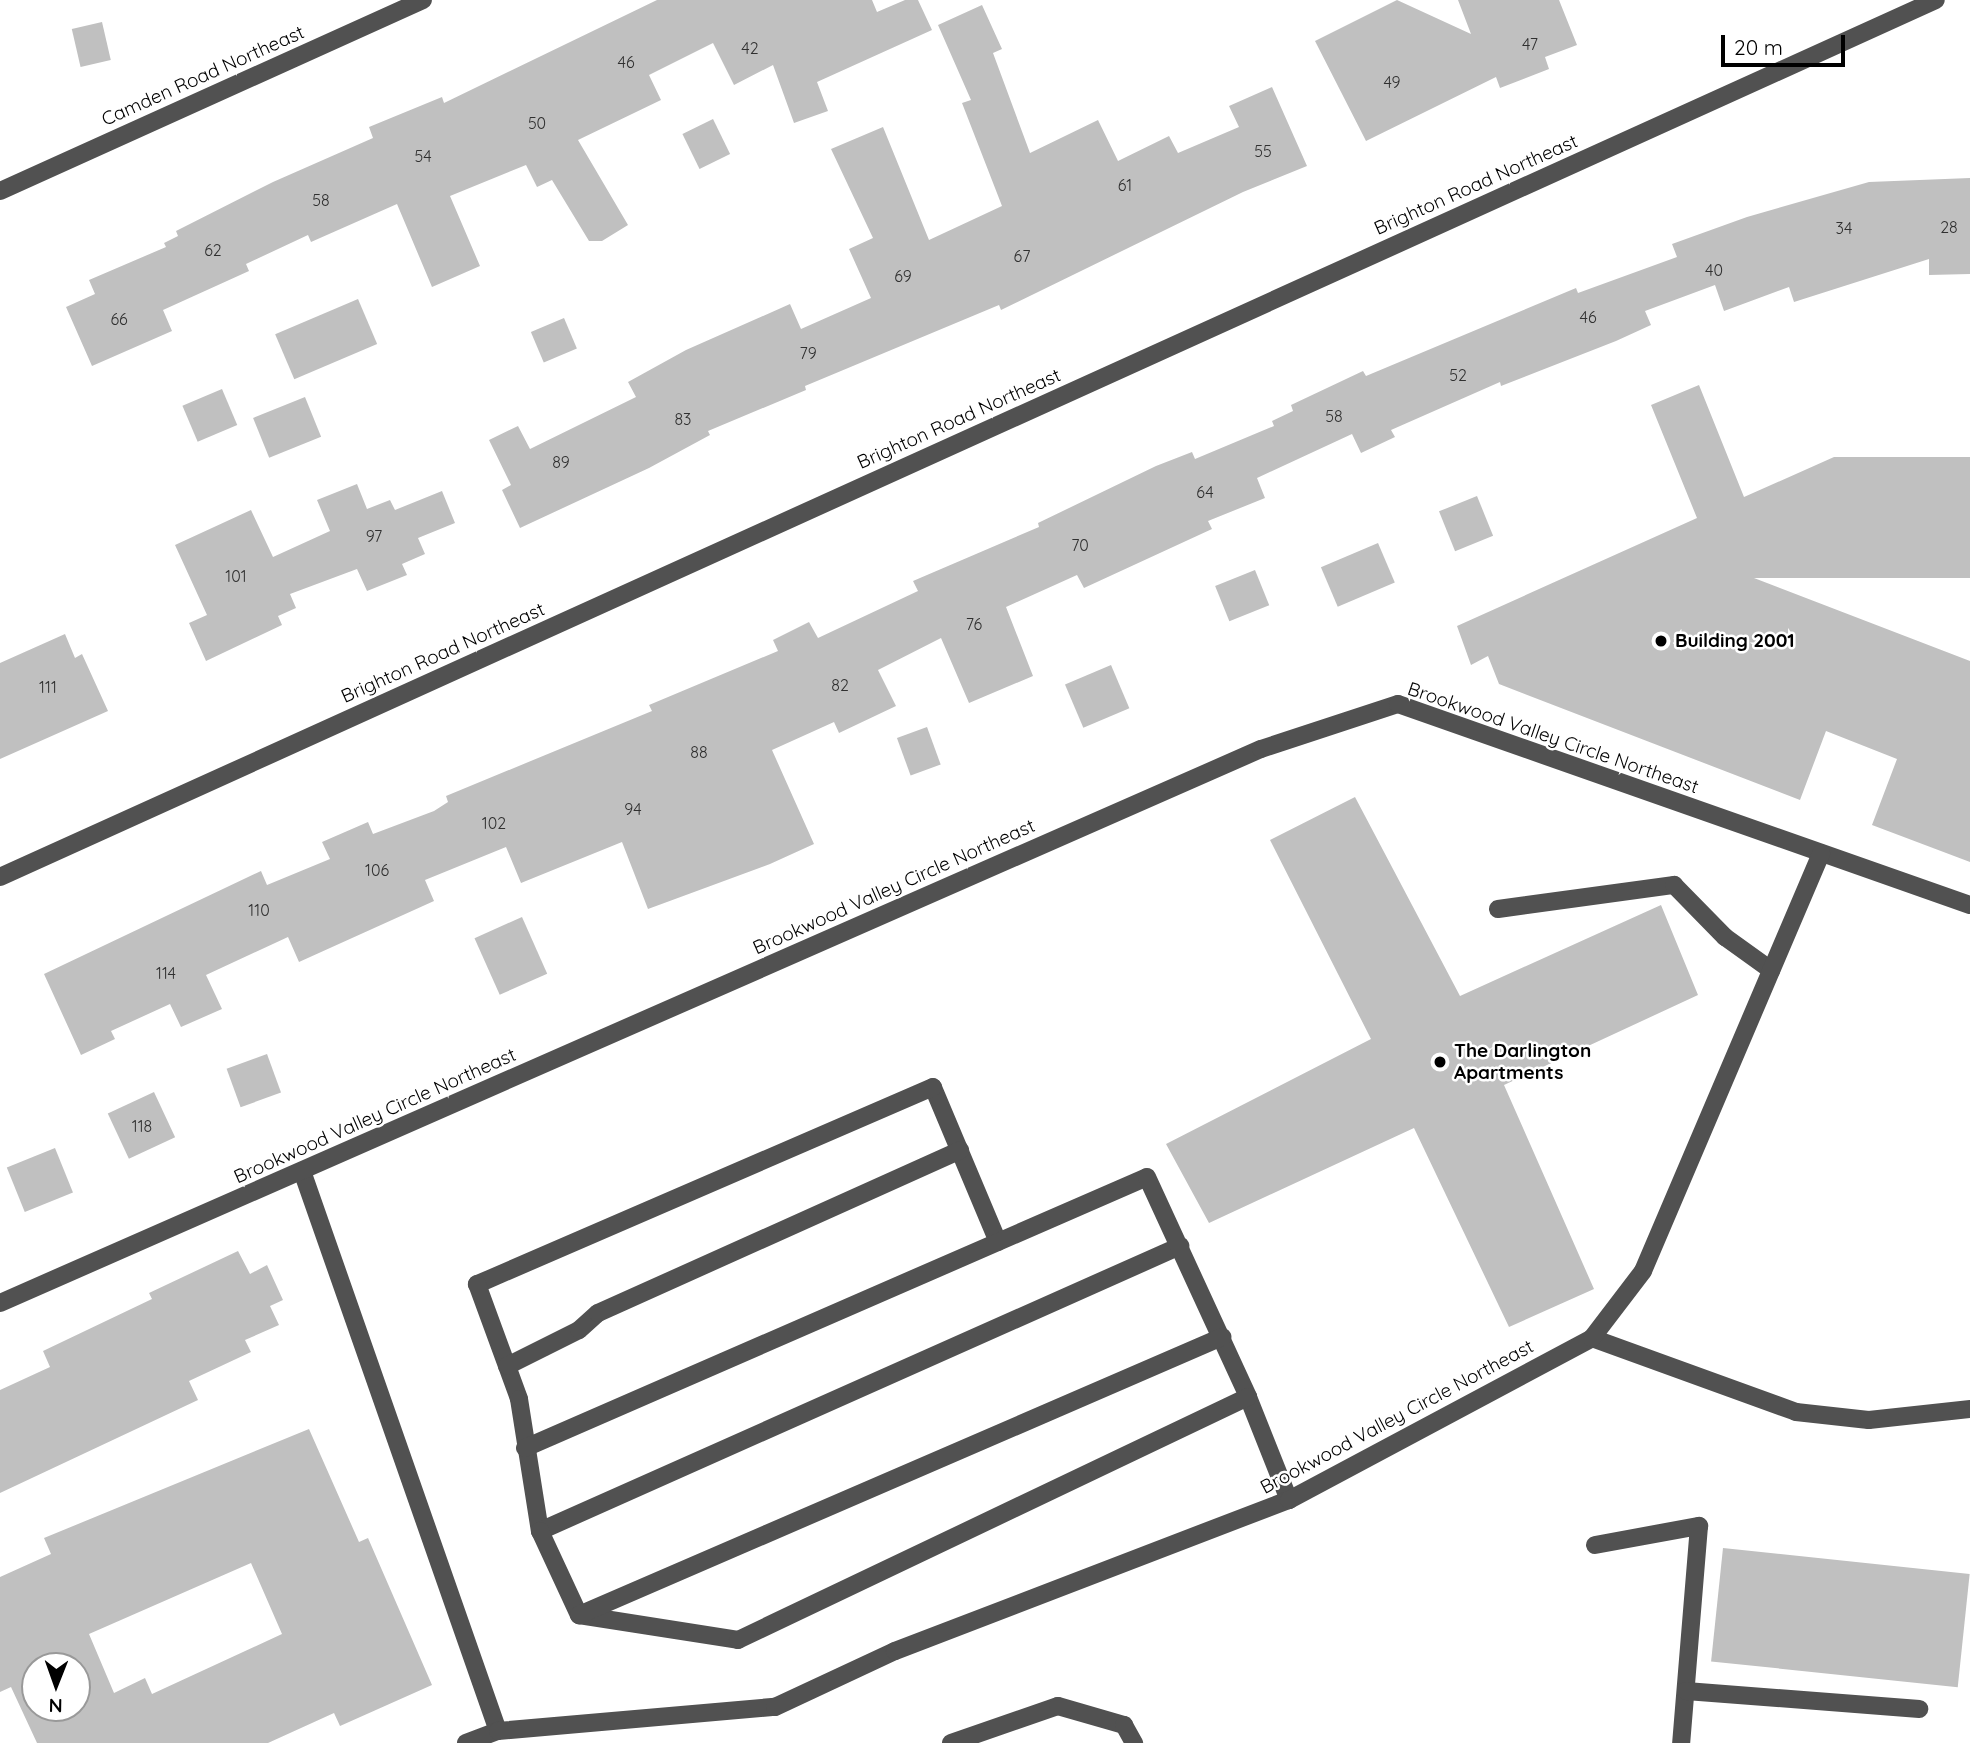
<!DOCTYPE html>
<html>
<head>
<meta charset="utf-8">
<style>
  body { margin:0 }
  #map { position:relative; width:1970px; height:1743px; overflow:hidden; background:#fff; font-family:Quicksand,sans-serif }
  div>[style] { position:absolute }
  .building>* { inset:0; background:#c0c0c0; transform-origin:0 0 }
  .minor>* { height:18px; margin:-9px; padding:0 9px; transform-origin:9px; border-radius:9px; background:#515151 }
  .dots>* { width:19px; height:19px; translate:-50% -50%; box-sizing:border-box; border:4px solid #fff; border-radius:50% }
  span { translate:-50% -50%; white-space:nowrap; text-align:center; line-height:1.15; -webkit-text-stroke:5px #fff; paint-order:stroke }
  .number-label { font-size:16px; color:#303030 }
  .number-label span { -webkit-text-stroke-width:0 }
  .street-label { font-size:19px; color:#000 }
  .poi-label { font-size:19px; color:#000; font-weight:700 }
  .left { translate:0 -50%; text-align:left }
  .north { position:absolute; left:21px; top:1652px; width:70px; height:70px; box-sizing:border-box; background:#fff; border:2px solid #999; border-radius:50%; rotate:181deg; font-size:19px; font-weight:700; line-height:28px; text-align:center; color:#000 }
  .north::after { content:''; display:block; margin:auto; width:24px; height:32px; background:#000; clip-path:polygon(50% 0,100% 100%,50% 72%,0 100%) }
  .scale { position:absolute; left:1721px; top:35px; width:124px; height:32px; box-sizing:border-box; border:4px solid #000; border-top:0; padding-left:9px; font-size:21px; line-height:24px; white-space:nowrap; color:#000; -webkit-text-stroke:5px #fff; paint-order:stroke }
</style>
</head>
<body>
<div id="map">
  <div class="building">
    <i style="clip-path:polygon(657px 0,872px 0,877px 12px,905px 0,918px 0,932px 30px,817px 82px,828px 111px,794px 123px,773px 65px,734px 85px,713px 43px,649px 75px,661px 100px,578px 140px,628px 225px,602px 241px,589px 241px,552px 180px,537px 187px,526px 165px,450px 196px,480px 266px,432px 287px,397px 204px,311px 242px,308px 235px,246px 264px,249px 271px,163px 310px,172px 331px,92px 366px,66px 307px,95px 294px,89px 280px,166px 247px,164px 243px,178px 236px,176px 231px,273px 182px,373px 138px,369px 127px,442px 97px,444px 103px)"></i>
    <i style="clip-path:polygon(1397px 0,1471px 34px,1458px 0,1559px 0,1577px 45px,1545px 57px,1549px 69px,1500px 88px,1496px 77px,1366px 141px,1315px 41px)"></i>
    <i style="clip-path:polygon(982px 5px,1002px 49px,993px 53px,1030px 153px,1098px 120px,1118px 161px,1169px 136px,1178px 153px,1239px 127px,1229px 106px,1272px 87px,1307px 166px,1243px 192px,1001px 310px,999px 305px,805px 386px,806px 390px,708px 431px,710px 435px,649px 468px,520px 528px,502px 490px,511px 485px,489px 440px,518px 426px,530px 449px,636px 397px,628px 382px,686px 350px,790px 304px,801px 329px,871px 298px,849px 249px,873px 238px,831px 149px,883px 127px,929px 240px,1002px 206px,962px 103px,971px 100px,938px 25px)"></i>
    <i style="left:102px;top:22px;width:39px;height:31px;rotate:77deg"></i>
    <i style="left:713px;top:119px;width:39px;height:34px;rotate:64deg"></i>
    <i style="clip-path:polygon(1970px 178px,1970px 274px,1929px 275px,1929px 259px,1794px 302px,1789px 287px,1724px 311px,1715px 285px,1645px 311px,1651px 325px,1616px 341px,1501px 386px,1500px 382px,1391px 430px,1395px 437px,1361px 453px,1352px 434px,1257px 478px,1265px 498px,1208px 521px,1212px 529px,1084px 588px,1077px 575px,1006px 607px,1033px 676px,969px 703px,941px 638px,878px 670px,896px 706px,839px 733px,834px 722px,772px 750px,814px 844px,770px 864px,648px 909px,622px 842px,521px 883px,506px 847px,425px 880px,434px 901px,299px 962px,288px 937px,206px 975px,222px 1009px,181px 1027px,170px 1004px,111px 1031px,115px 1039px,81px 1055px,44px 974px,261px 871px,267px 885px,330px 859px,322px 842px,368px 822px,373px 834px,434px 811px,448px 802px,446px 796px,652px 711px,649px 705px,778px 651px,773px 640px,809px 622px,818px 638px,918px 591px,913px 581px,1039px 527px,1038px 523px,1156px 466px,1192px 452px,1195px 459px,1274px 426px,1272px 421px,1293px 411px,1291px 405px,1363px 371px,1366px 376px,1576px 288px,1578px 293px,1677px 257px,1672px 244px,1747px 217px,1869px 182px)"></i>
    <i style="left:358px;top:299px;width:49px;height:90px;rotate:67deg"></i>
    <i style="left:564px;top:318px;width:33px;height:36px;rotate:67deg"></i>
    <i style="clip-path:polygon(1699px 385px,1744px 497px,1834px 457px,1970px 457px,1970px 578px,1754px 578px,1970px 661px,1970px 862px,1872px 825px,1897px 759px,1826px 731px,1800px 800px,1499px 684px,1488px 656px,1471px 665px,1457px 626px,1697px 518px,1651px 405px)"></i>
    <i style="left:222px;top:389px;width:39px;height:43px;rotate:67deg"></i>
    <i style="left:305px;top:397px;width:43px;height:56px;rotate:68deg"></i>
    <i style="clip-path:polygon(357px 484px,367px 509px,390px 500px,395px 510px,442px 491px,455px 523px,418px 538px,425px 554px,402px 564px,407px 575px,367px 591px,357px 569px,290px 594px,296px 608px,278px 616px,282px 625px,206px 661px,189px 623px,207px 615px,175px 545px,251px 510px,273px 557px,330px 531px,317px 500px)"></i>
    <i style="left:1477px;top:496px;width:43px;height:41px;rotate:68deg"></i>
    <i style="left:1378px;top:543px;width:43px;height:62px;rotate:67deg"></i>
    <i style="left:1255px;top:570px;width:38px;height:43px;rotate:68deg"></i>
    <i style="clip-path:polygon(65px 634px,75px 658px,82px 654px,108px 711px,0 759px,0 663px)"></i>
    <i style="left:1111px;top:665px;width:47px;height:50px;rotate:67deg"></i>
    <i style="left:927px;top:727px;width:40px;height:32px;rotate:70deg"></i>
    <i style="clip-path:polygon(1355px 797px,1460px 996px,1661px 905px,1698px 995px,1504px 1085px,1594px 1289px,1509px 1327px,1414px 1128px,1209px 1223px,1166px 1144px,1371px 1039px,1270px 840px)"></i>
    <i style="left:522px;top:917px;width:62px;height:52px;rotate:66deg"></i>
    <i style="left:267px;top:1054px;width:41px;height:43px;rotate:70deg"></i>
    <i style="left:154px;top:1092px;width:50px;height:51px;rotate:65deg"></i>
    <i style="left:55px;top:1148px;width:48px;height:52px;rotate:68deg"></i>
    <i style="clip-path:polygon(238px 1251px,250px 1274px,267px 1265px,283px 1300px,270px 1306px,279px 1325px,245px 1340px,251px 1352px,189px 1381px,198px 1400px,0 1493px,0 1390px,50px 1367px,43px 1351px,152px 1299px,149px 1293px)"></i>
    <i style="clip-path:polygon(evenodd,309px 1429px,359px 1542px,368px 1538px,432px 1685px,340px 1726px,334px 1713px,268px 1743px,37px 1743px,11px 1687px,0 1692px,0 1577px,51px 1554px,44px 1538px,309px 1429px,251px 1563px,282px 1634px,152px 1694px,145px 1678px,114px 1693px,89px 1634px,251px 1563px,309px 1429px,35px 1666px,77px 1666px,77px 1708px,35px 1708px,35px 1666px)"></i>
    <i style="left:1723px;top:1548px;width:248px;height:114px;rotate:6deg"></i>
  </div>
  <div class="minor">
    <i style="left:0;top:191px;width:464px;rotate:-24.3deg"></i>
    <i style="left:0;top:877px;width:2125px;rotate:-24.37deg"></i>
    <i style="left:1498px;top:909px;width:178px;rotate:-7.8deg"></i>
    <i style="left:1674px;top:885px;width:73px;rotate:45.6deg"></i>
    <i style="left:1725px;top:937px;width:57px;rotate:35.7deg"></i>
    <i style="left:302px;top:1171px;width:593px;rotate:70.71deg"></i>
    <i style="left:998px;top:1242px;width:168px;rotate:-112.8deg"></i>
    <i style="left:933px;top:1087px;width:497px;rotate:156.6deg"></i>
    <i style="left:477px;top:1284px;width:122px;rotate:69.9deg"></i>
    <i style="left:519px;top:1399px;width:134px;rotate:81deg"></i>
    <i style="left:540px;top:1531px;width:701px;rotate:-24deg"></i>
    <i style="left:0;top:1303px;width:1377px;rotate:-23.72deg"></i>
    <i style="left:1261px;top:749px;width:144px;rotate:-18.2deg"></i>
    <i style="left:1398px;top:704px;width:606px;rotate:19.36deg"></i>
    <i style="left:1592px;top:1338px;width:217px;rotate:19.9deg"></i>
    <i style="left:1796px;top:1412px;width:73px;rotate:6.3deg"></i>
    <i style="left:1869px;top:1420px;width:102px;rotate:-6.2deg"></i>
    <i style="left:507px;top:1366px;width:80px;rotate:-26.6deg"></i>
    <i style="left:579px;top:1330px;width:25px;rotate:-42deg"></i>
    <i style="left:598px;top:1313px;width:397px;rotate:-24.2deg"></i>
    <i style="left:525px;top:1448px;width:678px;rotate:-23.54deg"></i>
    <i style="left:1147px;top:1177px;width:242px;rotate:65.3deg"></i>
    <i style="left:1248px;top:1397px;width:111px;rotate:68.3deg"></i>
    <i style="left:540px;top:1531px;width:93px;rotate:65.1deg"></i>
    <i style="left:1595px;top:1545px;width:106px;rotate:-10.4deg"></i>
    <i style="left:1699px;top:1526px;width:218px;rotate:94.7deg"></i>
    <i style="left:579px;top:1615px;width:161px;rotate:8.9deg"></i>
    <i style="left:738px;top:1640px;width:565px;rotate:-25.48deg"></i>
    <i style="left:579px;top:1615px;width:701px;rotate:-23.38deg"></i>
    <i style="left:1686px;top:1691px;width:234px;rotate:4.4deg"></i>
    <i style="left:466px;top:1743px;width:34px;rotate:-21deg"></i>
    <i style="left:498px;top:1731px;width:278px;rotate:-5deg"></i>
    <i style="left:775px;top:1707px;width:132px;rotate:-25deg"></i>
    <i style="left:895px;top:1651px;width:422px;rotate:-21deg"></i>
    <i style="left:1289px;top:1500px;width:344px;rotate:-28.1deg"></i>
    <i style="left:1592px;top:1338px;width:84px;rotate:-52.7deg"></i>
    <i style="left:1643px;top:1271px;width:454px;rotate:-66.9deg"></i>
    <i style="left:951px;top:1743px;width:113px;rotate:-19.1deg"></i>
    <i style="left:1058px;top:1706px;width:69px;rotate:16.1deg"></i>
    <i style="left:1124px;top:1725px;width:21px;rotate:61deg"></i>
  </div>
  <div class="dots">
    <i style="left:1661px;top:641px;background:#000"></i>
    <i style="left:1440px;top:1062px;background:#000"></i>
  </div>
  <div class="number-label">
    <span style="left:1530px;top:44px">47</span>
    <span style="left:750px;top:48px">42</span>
    <span style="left:626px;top:62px">46</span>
    <span style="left:1392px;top:82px">49</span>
    <span style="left:537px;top:123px">50</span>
    <span style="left:1263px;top:151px">55</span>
    <span style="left:423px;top:156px">54</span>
    <span style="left:1125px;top:185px">61</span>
    <span style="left:321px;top:200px">58</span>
    <span style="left:1949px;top:227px">28</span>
    <span style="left:1844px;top:228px">34</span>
    <span style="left:213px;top:250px">62</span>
    <span style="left:1022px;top:256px">67</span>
    <span style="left:1714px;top:270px">40</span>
    <span style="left:903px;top:276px">69</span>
    <span style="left:1588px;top:317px">46</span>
    <span style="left:119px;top:319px">66</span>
    <span style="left:808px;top:353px">79</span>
    <span style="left:1458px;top:375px">52</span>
    <span style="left:1334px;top:416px">58</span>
    <span style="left:683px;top:419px">83</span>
    <span style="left:561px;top:462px">89</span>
    <span style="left:1205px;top:492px">64</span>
    <span style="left:374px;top:536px">97</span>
    <span style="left:1080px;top:545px">70</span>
    <span style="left:236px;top:576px">101</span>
    <span style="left:974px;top:624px">76</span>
    <span style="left:840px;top:685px">82</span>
    <span style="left:48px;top:687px">111</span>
    <span style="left:699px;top:752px">88</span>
    <span style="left:633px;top:809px">94</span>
    <span style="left:494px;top:823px">102</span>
    <span style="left:377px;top:870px">106</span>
    <span style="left:259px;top:910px">110</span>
    <span style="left:166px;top:973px">114</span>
    <span style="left:142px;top:1126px">118</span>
  </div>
  <div class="street-label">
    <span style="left:203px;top:76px;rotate:-24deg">Camden Road Northeast</span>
    <span style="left:1476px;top:185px;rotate:-24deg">Brighton Road Northeast</span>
    <span style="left:959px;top:419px;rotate:-24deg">Brighton Road Northeast</span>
    <span style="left:443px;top:653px;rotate:-24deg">Brighton Road Northeast</span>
    <span style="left:1553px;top:738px;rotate:19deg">Brookwood Valley Circle Northeast</span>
    <span style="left:894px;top:887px;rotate:-24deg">Brookwood Valley Circle Northeast</span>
    <span style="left:375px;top:1116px;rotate:-24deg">Brookwood Valley Circle Northeast</span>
    <span style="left:1397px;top:1417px;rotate:-28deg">Brookwood Valley Circle Northeast</span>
  </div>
  <div class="poi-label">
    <span class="left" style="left:1675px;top:641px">Building 2001</span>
    <span class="left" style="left:1454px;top:1062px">The Darlington<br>Apartments</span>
  </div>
  <div class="north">N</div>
  <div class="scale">20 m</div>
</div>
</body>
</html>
